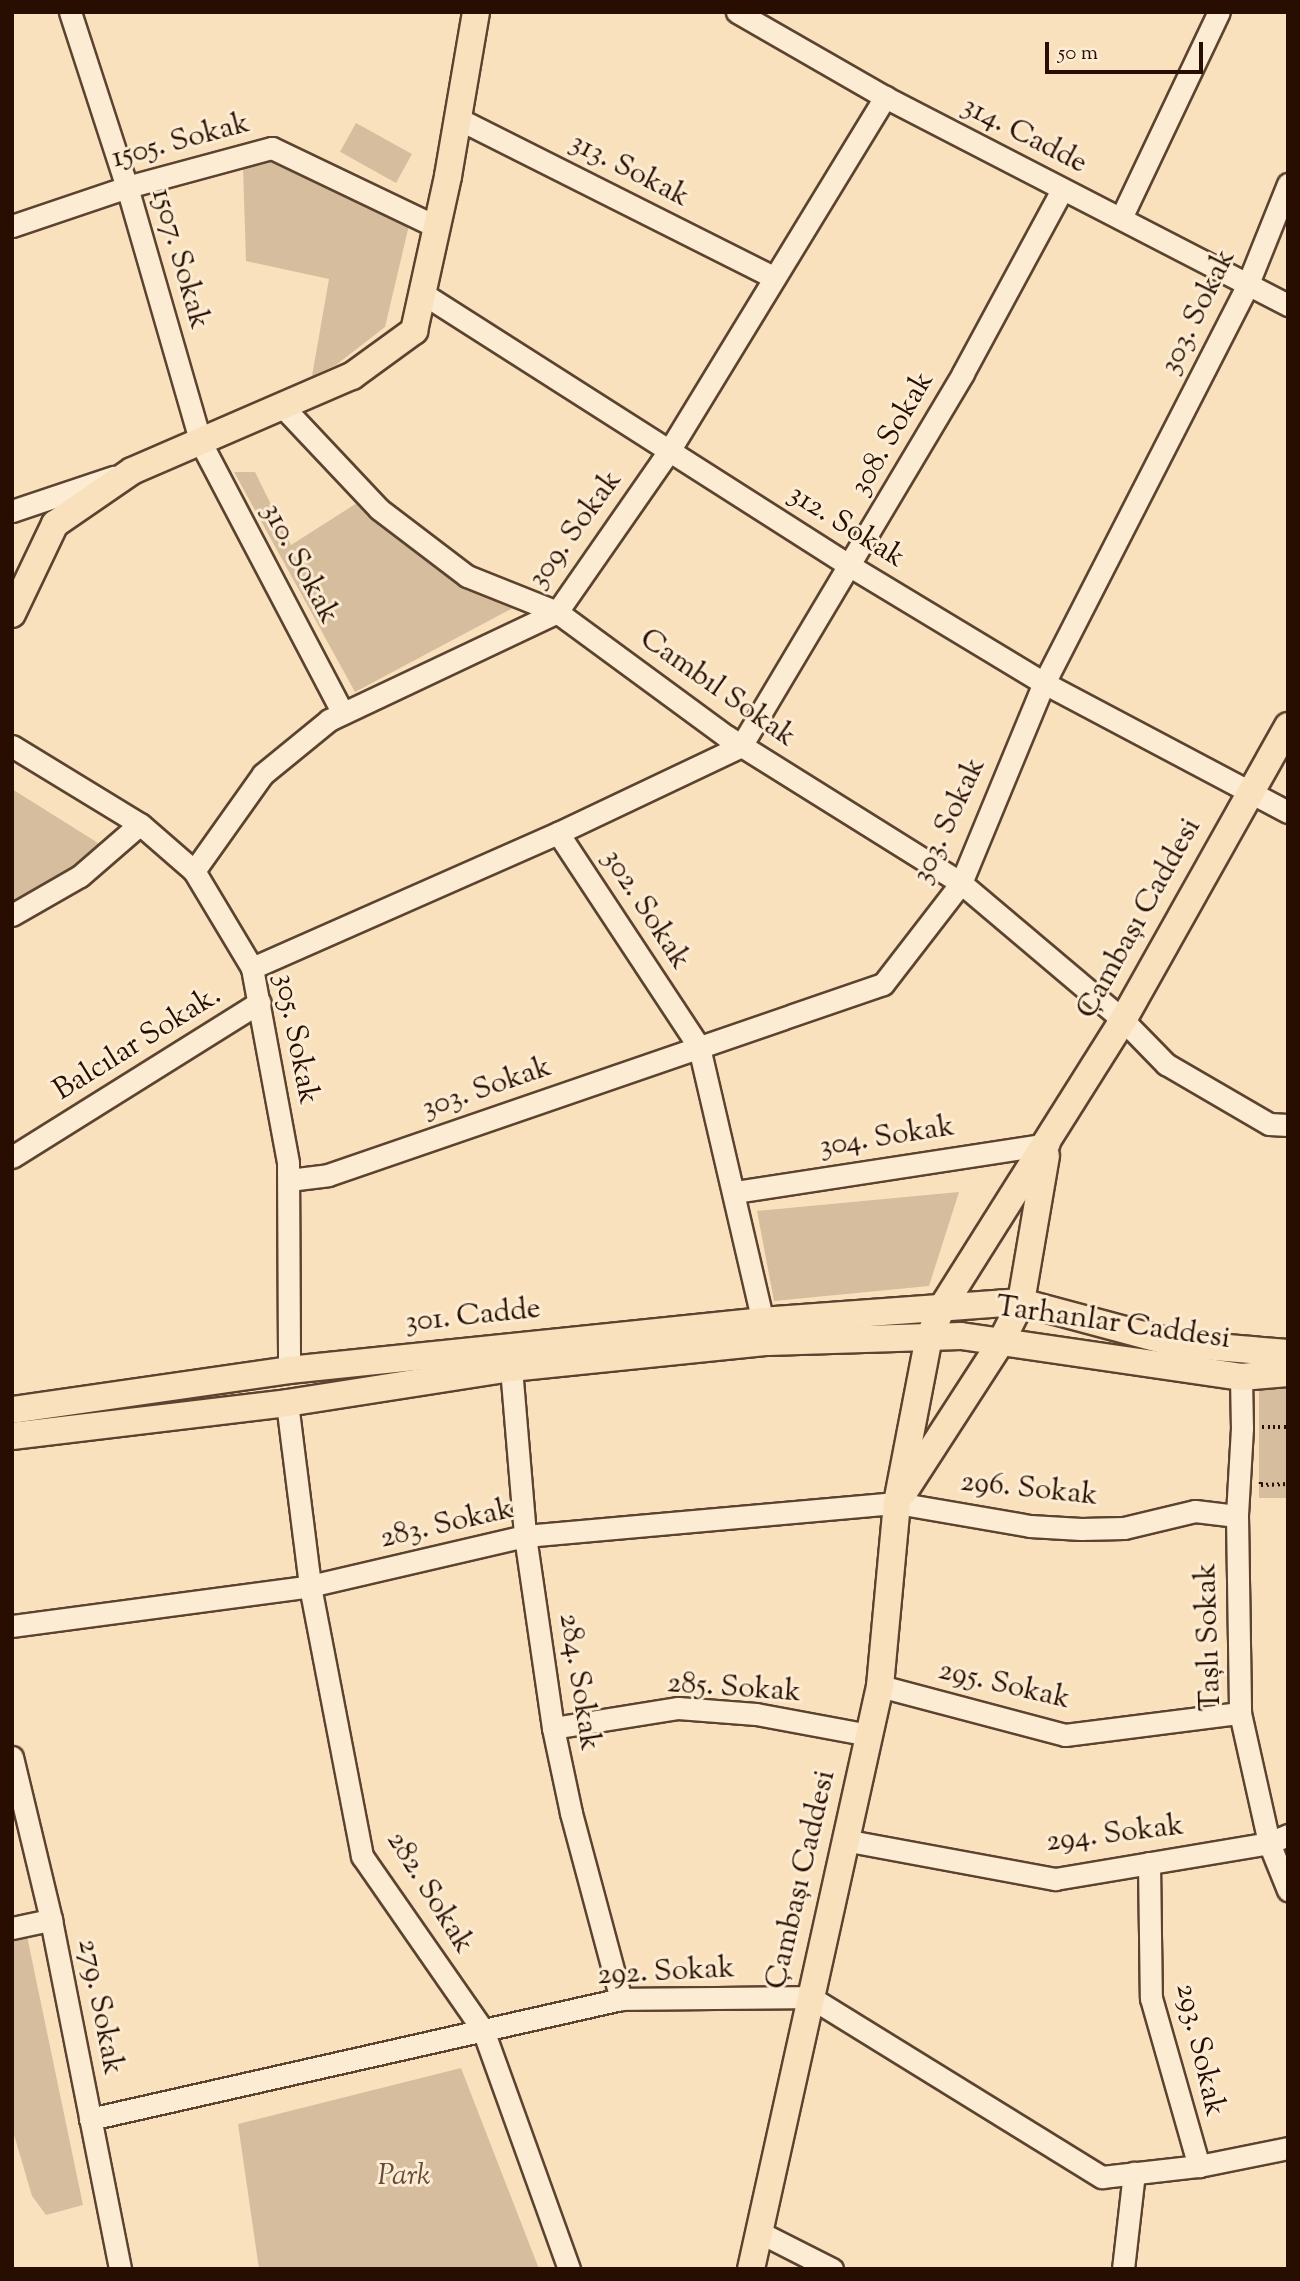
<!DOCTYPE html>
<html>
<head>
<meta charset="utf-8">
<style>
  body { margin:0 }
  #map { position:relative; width:1300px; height:2281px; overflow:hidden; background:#fae1bd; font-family:"Sorts Mill Goudy",serif }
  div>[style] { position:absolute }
  .green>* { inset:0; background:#d6bd9d; transform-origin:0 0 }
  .path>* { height:3.5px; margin-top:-1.75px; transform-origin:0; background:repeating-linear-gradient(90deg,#280e01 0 2px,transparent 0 5.5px) }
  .roads { filter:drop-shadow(2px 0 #5c4330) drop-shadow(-2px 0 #5c4330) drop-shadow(0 2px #5c4330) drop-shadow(0 -2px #5c4330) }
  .minor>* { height:21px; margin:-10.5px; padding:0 10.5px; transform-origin:10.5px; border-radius:10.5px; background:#fcecd4 }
  .major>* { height:26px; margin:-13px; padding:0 13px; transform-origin:13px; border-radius:13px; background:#fae1bd }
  span { translate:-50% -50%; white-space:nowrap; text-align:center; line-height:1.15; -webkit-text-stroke:6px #fcecd4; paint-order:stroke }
  .street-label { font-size:30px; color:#280e01 }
  .park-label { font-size:30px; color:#654b38; font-style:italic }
  .frame { position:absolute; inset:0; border:14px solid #280e01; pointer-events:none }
  .scale { position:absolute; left:1045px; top:42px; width:158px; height:32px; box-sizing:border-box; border:4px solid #280e01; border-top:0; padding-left:9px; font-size:21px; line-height:24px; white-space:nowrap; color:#280e01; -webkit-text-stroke:5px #fcecd4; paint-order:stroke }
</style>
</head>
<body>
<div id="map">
  <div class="green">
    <i style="left:356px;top:123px;width:64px;height:33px;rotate:29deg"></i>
    <i style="clip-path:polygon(271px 157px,410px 221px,385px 327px,336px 365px,312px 376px,329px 279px,246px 261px,243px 167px)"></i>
    <i style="clip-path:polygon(234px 472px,255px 472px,291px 545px,357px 503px,403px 541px,468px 586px,513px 608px,355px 692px)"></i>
    <i style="clip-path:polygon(12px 789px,106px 848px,12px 914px)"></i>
    <i style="clip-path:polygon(959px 1192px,929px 1286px,774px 1301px,757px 1211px)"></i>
    <i style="left:1288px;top:1386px;width:112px;height:29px;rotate:90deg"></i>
    <i style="clip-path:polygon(27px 1936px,83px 2205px,46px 2215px,32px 2196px,12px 2128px,12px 1939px)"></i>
    <i style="clip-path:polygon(461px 2068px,539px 2269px,259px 2269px,238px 2124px)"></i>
  </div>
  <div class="path">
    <i style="left:1262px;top:1427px;width:26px"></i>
    <i style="left:1261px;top:1482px;width:3px;rotate:90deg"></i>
    <i style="left:1261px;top:1485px;width:27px;rotate:-2deg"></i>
  </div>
  <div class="roads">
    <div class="minor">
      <i style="left:70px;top:12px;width:184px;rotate:72deg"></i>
      <i style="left:127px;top:187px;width:266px;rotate:73.9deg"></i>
      <i style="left:201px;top:443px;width:305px;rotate:62.3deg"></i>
      <i style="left:737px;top:12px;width:171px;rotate:29.9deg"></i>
      <i style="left:885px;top:97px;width:454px;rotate:27.3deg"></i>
      <i style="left:459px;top:119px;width:352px;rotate:26.7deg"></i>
      <i style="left:1121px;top:218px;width:228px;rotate:-64.6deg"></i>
      <i style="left:12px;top:226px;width:121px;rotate:-18.7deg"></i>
      <i style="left:127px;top:187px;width:150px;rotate:-15.1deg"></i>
      <i style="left:272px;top:148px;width:183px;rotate:25.6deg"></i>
      <i style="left:422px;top:293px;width:508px;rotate:32.53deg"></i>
      <i style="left:850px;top:566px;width:227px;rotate:31.1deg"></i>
      <i style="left:1044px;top:683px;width:276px;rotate:27.9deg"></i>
      <i style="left:283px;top:407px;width:140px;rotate:46.7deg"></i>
      <i style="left:379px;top:509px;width:111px;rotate:37.3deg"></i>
      <i style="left:467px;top:576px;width:97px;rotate:21.8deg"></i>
      <i style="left:557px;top:612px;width:210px;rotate:36.3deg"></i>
      <i style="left:726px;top:736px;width:277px;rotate:32deg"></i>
      <i style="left:961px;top:883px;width:212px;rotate:40.2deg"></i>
      <i style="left:1123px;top:1020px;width:62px;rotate:45.7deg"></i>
      <i style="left:1166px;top:1064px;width:119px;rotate:30.2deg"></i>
      <i style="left:1269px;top:1124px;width:19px;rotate:3deg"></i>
      <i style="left:12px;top:511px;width:107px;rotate:-18.6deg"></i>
      <i style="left:12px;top:746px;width:150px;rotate:31.4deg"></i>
      <i style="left:140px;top:824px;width:72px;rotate:41deg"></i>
      <i style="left:194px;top:871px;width:113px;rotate:59.1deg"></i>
      <i style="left:252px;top:968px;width:198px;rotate:79.5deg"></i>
      <i style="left:288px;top:1163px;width:207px;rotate:89.7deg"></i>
      <i style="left:558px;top:833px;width:203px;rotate:-25.4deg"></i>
      <i style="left:741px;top:746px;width:434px;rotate:-59.2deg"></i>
      <i style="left:963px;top:373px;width:208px;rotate:-61.6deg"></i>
      <i style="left:194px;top:871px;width:119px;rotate:-54.6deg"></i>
      <i style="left:263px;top:774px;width:85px;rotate:-39.3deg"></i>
      <i style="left:329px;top:720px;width:252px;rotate:-25.3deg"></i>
      <i style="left:557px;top:612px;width:196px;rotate:-55.2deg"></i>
      <i style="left:669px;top:451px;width:415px;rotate:-58.6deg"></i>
      <i style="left:12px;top:915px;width:78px;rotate:-29.8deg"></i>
      <i style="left:80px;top:876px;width:79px;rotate:-40.9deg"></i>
      <i style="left:252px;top:968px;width:334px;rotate:-23.8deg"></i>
      <i style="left:558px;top:833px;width:256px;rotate:56.6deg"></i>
      <i style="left:699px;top:1047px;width:296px;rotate:76.9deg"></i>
      <i style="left:12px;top:1157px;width:292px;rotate:-32deg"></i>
      <i style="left:289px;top:1180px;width:39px;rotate:-7deg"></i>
      <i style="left:328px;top:1175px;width:587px;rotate:-18.99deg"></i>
      <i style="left:883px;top:984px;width:128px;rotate:-52.3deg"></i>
      <i style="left:961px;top:883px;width:217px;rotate:-67.5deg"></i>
      <i style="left:1044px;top:683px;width:446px;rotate:-62.9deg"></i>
      <i style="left:1247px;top:286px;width:110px;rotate:-68.1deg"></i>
      <i style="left:735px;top:1192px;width:317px;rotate:-8.7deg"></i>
      <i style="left:511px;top:1368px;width:169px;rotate:85.2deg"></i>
      <i style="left:525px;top:1536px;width:194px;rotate:81.7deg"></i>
      <i style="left:553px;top:1728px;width:87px;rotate:78deg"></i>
      <i style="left:571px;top:1813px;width:193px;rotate:75deg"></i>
      <i style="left:1241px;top:1377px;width:51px;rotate:88.9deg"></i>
      <i style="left:1242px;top:1428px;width:88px;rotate:93.3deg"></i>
      <i style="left:1237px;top:1516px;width:197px;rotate:89.1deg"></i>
      <i style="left:1240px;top:1713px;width:133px;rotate:77.4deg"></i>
      <i style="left:1269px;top:1843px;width:51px;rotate:68deg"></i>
      <i style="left:287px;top:1403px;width:184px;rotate:82.8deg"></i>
      <i style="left:310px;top:1586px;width:275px;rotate:79.1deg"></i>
      <i style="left:362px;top:1856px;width:212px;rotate:55.2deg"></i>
      <i style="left:483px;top:2030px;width:254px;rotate:70.2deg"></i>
      <i style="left:12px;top:1626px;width:301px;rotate:-7.6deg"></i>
      <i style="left:310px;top:1586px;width:221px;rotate:-13.1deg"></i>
      <i style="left:525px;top:1536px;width:373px;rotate:-5.1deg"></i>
      <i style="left:897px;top:1503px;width:135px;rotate:9.8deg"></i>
      <i style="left:1030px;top:1526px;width:51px;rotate:3.4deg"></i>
      <i style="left:1081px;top:1529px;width:43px;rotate:-1.3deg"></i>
      <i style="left:1124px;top:1528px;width:73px;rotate:-13.5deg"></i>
      <i style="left:1195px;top:1511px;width:42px;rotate:6.8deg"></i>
      <i style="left:880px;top:1686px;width:191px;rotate:14.8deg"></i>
      <i style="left:1065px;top:1735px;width:176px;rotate:-7.2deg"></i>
      <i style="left:553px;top:1728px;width:127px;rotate:-9.1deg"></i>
      <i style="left:678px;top:1708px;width:78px;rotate:4.4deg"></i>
      <i style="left:756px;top:1714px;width:115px;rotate:10.5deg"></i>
      <i style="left:12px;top:1757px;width:168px;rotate:76.5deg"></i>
      <i style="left:51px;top:1920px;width:356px;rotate:78.8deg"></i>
      <i style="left:844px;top:1840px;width:215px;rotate:10.5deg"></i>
      <i style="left:1055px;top:1879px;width:217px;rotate:-9.5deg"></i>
      <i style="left:1269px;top:1843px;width:21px;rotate:-23deg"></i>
      <i style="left:1149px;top:1863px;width:135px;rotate:89.2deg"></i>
      <i style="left:1151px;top:1998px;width:175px;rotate:74.1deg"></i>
      <i style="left:12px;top:1928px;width:40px;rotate:-12deg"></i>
      <i style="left:90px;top:2119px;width:544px;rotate:-12.73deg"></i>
      <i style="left:621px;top:1999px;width:189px;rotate:-0.6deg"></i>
      <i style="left:810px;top:1997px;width:343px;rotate:31.7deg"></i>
      <i style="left:1102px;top:2177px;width:98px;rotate:-6.5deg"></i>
      <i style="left:1199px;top:2166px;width:91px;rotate:-11.4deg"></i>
      <i style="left:759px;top:2232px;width:82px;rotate:26.9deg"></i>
      <i style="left:1123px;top:2269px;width:97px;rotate:-83.5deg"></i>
    </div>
    <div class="major">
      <i style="left:12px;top:614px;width:100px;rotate:-64.5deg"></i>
      <i style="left:55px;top:524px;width:93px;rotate:-34.5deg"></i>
      <i style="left:132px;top:471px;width:240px;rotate:-23.4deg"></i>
      <i style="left:352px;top:376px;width:77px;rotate:-36deg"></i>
      <i style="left:414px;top:331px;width:159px;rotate:-77.6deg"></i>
      <i style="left:448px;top:176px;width:166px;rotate:-80.3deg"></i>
      <i style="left:12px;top:1410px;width:280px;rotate:-8.2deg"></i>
      <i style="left:289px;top:1370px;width:475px;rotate:-5.9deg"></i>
      <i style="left:761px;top:1321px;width:261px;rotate:-4.2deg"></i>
      <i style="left:1021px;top:1302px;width:163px;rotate:15deg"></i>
      <i style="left:1178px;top:1344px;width:110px;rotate:4.7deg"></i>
      <i style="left:12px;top:1436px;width:277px;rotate:-6.8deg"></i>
      <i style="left:287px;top:1403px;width:227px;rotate:-8.9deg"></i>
      <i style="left:511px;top:1368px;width:258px;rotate:-5.8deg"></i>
      <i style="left:768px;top:1342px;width:193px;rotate:-1.8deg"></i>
      <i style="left:961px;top:1336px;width:283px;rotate:8.3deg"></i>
      <i style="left:1241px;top:1377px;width:47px;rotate:-4.9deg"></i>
      <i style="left:904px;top:1492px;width:179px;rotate:-57.1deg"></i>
      <i style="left:1001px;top:1342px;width:45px;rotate:-63.4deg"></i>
      <i style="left:1021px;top:1302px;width:148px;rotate:-80.3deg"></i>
      <i style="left:751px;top:2269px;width:597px;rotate:-77.52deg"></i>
      <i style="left:880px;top:1686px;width:184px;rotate:-84.7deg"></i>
      <i style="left:897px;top:1503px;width:169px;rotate:-79.1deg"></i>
      <i style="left:929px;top:1337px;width:34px;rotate:-66deg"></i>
      <i style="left:943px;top:1306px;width:338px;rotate:-57.8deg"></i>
      <i style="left:1123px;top:1020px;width:337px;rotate:-60.7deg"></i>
    </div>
  </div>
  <div class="street-label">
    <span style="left:1024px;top:136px;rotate:27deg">314. Cadde</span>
    <span style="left:181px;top:142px;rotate:-15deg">1505. Sokak</span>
    <span style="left:629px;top:171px;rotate:27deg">313. Sokak</span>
    <span style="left:179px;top:259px;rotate:74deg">1507. Sokak</span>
    <span style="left:1199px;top:312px;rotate:-64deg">303. Sokak</span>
    <span style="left:893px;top:434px;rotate:-60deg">308. Sokak</span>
    <span style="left:846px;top:527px;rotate:32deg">312. Sokak</span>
    <span style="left:576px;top:530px;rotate:-54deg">309. Sokak</span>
    <span style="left:299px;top:564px;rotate:62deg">310. Sokak</span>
    <span style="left:717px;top:689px;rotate:35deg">Cambıl Sokak</span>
    <span style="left:950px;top:821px;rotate:-65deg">303. Sokak</span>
    <span style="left:645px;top:910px;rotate:57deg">302. Sokak</span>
    <span style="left:1140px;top:919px;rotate:-61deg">Çambaşı Caddesi</span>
    <span style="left:295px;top:1039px;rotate:79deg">305. Sokak</span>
    <span style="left:138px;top:1044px;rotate:-32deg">Balcılar Sokak.</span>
    <span style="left:487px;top:1089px;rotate:-19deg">303. Sokak</span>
    <span style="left:887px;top:1138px;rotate:-9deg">304. Sokak</span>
    <span style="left:473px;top:1317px;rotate:-6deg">301. Cadde</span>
    <span style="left:1113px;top:1324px;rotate:8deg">Tarhanlar Caddesi</span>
    <span style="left:1029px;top:1490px;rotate:6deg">296. Sokak</span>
    <span style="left:447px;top:1525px;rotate:-13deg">283. Sokak</span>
    <span style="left:1210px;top:1637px;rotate:-92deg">Taşlı Sokak</span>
    <span style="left:578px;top:1682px;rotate:81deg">284. Sokak</span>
    <span style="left:1004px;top:1686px;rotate:13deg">295. Sokak</span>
    <span style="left:734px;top:1689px;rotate:4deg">285. Sokak</span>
    <span style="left:1115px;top:1835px;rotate:-7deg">294. Sokak</span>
    <span style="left:802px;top:1880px;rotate:-77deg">Çambaşı Caddesi</span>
    <span style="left:429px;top:1893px;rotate:58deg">282. Sokak</span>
    <span style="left:666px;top:1973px;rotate:-3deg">292. Sokak</span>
    <span style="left:99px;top:2007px;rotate:79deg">279. Sokak</span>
    <span style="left:1199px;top:2050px;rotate:77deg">293. Sokak</span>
  </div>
  <div class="park-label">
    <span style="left:404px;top:2177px">Park</span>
  </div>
  <div class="frame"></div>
  <div class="scale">50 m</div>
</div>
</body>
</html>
